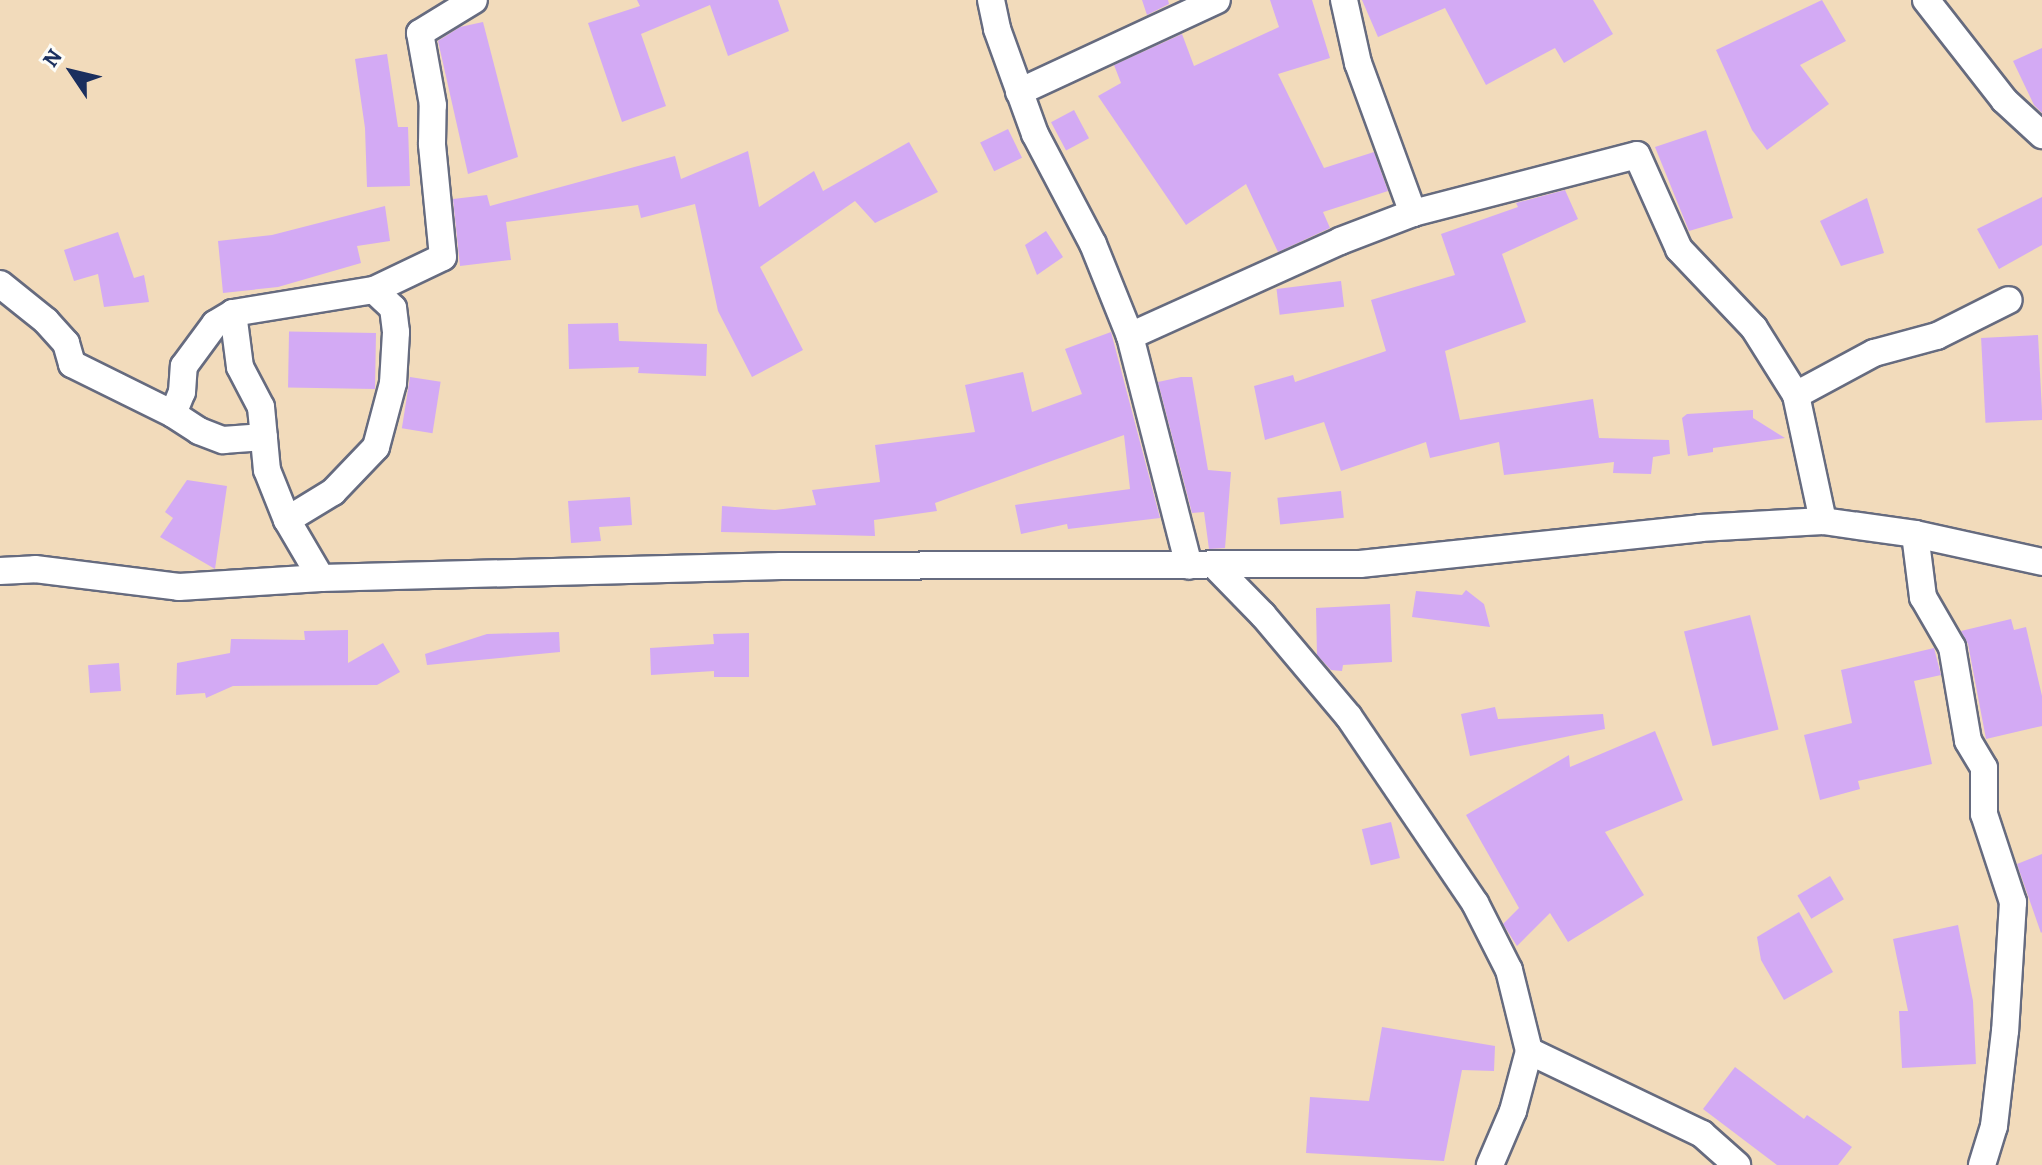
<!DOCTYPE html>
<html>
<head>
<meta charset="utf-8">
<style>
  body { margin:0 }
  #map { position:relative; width:2042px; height:1165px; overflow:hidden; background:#f2dbbb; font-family:Alegreya,serif }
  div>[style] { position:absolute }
  .building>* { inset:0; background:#d3aaf4; transform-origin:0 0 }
  .roads { filter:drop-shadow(2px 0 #666b7f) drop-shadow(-2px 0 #666b7f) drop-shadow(0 2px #666b7f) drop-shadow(0 -2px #666b7f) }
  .minor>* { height:26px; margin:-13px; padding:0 13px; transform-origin:13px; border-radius:13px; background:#fff }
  span { translate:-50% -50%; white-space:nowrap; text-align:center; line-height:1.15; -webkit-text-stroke:7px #fdfcf7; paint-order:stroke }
  .north { position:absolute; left:32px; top:32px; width:80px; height:80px; -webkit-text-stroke:6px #fdfcf7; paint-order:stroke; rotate:305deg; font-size:22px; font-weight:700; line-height:32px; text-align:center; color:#1b2f5e }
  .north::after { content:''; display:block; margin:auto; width:28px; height:36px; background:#1b2f5e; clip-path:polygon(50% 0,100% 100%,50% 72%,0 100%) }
</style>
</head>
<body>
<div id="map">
  <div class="building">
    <i style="clip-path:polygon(637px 0,778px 0,789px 31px,728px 56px,710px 5px,641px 34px,666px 106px,622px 122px,588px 23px,640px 6px)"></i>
    <i style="clip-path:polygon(1142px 0,1168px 0,1169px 4px,1147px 15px)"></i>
    <i style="clip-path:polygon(1270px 0,1312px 0,1330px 58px,1278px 74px,1324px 168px,1374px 152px,1388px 191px,1323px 212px,1330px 228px,1278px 252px,1246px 184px,1186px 225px,1098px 96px,1121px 83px,1114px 65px,1182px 34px,1194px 66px,1279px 27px)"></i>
    <i style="clip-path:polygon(1362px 0,1593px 0,1613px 34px,1564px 63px,1555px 48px,1486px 85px,1445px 8px,1378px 37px)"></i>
    <i style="clip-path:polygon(1822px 0,1846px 41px,1800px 65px,1829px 104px,1767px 150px,1752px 130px,1716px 50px)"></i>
    <i style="clip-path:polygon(483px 22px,518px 157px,468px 174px,438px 41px,460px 27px)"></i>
    <i style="clip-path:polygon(2042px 48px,2042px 113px,2034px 105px,2013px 61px)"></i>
    <i style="clip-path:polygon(387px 54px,398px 127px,408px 127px,410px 186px,367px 187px,365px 128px,355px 59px)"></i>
    <i style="left:1074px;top:110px;width:32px;height:26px;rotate:62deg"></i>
    <i style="left:1008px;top:129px;width:32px;height:31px;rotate:64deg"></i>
    <i style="clip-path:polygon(1706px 130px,1733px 218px,1689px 231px,1655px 147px)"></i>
    <i style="clip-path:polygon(909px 142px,938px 192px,875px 223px,855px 201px,760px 267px,803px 350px,752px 377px,718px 311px,695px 204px,641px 218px,638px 205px,506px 222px,511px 260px,460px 266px,453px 199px,487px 195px,490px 206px,675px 156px,681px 179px,748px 151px,759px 207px,814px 171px,823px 191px)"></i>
    <i style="clip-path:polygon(1565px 190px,1578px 219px,1502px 254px,1526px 322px,1445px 351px,1460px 420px,1593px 399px,1599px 438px,1669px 440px,1670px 454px,1653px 457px,1651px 474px,1613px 473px,1614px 462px,1504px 475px,1499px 442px,1430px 458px,1426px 442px,1341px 471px,1324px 422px,1265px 440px,1254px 386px,1293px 375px,1295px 382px,1386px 351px,1371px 300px,1455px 275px,1441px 234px,1518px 207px,1516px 203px)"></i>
    <i style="clip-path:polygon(2042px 197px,2042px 245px,1999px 269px,1977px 229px)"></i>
    <i style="clip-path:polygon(1867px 198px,1884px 253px,1841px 266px,1820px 221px)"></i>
    <i style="clip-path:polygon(385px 206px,390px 241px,357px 246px,361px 263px,278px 287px,223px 293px,218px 241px,272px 235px)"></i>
    <i style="clip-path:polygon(1046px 231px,1063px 257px,1037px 275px,1025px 245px)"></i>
    <i style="clip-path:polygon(118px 232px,134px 278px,144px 275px,149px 302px,104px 307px,98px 274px,74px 281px,64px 250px)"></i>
    <i style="left:1341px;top:281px;width:26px;height:65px;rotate:83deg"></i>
    <i style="clip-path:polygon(618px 323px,619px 341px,707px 344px,706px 376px,638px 373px,639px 367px,569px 369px,568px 324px)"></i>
    <i style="clip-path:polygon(1111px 332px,1160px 518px,1068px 529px,1067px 524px,1021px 534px,1015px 505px,1130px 489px,1124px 435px,935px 503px,937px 511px,874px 520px,875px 536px,721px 532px,722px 506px,775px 510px,816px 505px,812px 490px,880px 482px,875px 445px,975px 432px,965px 385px,1023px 372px,1032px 412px,1082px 394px,1065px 349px)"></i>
    <i style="left:376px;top:333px;width:56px;height:87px;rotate:91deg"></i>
    <i style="left:2038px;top:335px;width:85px;height:57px;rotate:87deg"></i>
    <i style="left:410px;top:377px;width:31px;height:52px;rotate:9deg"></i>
    <i style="clip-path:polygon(1181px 377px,1192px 377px,1208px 470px,1231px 472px,1225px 548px,1209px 549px,1204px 512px,1192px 513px,1158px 382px)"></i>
    <i style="clip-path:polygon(1753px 410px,1753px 418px,1785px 438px,1713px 448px,1713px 452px,1688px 456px,1682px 418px,1687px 414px)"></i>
    <i style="clip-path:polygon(187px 480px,227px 486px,215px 569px,160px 537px,173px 518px,165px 512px)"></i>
    <i style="left:1341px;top:491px;width:27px;height:64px;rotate:84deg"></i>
    <i style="clip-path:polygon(630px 497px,632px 525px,599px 527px,601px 541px,571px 543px,568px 501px)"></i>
    <i style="clip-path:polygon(1466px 590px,1484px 604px,1490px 627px,1412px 617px,1416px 591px,1462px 595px)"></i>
    <i style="clip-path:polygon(1390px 604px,1392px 662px,1343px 665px,1342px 671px,1331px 670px,1317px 655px,1316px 608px)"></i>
    <i style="left:1750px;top:615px;width:118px;height:68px;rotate:76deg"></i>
    <i style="clip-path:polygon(2011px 619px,2014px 630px,2026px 627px,2042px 696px,2042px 726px,1986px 739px,1968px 644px,1961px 631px)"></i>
    <i style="clip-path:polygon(348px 630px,348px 663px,383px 643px,400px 672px,377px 685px,233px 686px,206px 698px,205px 693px,176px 695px,177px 663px,230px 653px,231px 639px,305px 640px,304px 631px)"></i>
    <i style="clip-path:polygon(559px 632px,560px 652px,427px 665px,425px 654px,487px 634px)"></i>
    <i style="clip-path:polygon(749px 633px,749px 677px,714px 677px,714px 671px,651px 675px,650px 648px,714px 644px,713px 634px)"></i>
    <i style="clip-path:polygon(1934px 648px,1941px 675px,1914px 681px,1932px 764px,1858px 781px,1860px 789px,1820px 800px,1804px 735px,1852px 723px,1841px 670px)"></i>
    <i style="left:119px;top:663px;width:28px;height:31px;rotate:86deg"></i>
    <i style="clip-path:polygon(1495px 707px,1498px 719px,1603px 714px,1605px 729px,1470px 756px,1461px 714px)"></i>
    <i style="clip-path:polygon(1655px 731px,1683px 800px,1605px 832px,1644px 895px,1568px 942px,1550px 913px,1517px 946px,1503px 924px,1519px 908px,1466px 815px,1569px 755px,1570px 767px)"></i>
    <i style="left:1391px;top:822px;width:37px;height:30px;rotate:76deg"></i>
    <i style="clip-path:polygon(2042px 854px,2042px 932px,2041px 933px,2017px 864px)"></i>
    <i style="left:1830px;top:876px;width:27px;height:38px;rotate:59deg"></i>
    <i style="clip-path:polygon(1799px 912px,1833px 972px,1784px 1000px,1761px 960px,1757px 937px)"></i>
    <i style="clip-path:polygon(1958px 925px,1973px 1001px,1976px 1064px,1902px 1068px,1899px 1011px,1908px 1011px,1893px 939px)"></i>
    <i style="clip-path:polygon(1382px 1027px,1495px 1046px,1494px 1071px,1462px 1070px,1444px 1161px,1306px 1153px,1310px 1097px,1369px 1101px)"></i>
    <i style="clip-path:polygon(1735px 1067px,1804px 1119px,1807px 1115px,1852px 1147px,1838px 1165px,1777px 1165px,1703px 1109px)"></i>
  </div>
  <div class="roads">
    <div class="minor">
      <i style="left:991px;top:0;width:30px;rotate:78deg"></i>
      <i style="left:997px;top:29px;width:112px;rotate:70.1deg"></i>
      <i style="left:1035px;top:134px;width:124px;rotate:62.2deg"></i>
      <i style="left:1093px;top:244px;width:99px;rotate:68.1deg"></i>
      <i style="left:1130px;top:336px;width:237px;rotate:75.6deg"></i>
      <i style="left:1344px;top:0;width:65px;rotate:77.5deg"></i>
      <i style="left:1358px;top:63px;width:160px;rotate:69.9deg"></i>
      <i style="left:1926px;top:0;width:127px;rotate:52deg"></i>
      <i style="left:2004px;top:100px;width:52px;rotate:42.6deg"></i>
      <i style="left:1019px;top:92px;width:218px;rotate:-24.9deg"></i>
      <i style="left:0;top:284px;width:59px;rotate:38.8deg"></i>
      <i style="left:46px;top:321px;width:30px;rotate:48deg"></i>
      <i style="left:66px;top:343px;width:22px;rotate:74deg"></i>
      <i style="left:72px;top:364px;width:113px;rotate:26.3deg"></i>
      <i style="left:173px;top:414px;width:24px;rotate:-68deg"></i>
      <i style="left:182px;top:392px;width:26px;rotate:-86deg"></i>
      <i style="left:184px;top:366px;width:52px;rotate:-53.6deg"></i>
      <i style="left:215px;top:324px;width:21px;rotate:-31deg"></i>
      <i style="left:233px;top:313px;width:143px;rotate:-9.3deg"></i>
      <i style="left:374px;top:290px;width:76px;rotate:-25.6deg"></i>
      <i style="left:443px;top:257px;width:114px;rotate:-95.6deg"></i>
      <i style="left:432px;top:144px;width:39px;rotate:-89deg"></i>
      <i style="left:433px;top:105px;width:73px;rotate:-100.2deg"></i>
      <i style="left:420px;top:33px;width:63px;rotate:-31.4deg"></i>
      <i style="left:233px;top:313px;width:54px;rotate:82.6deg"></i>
      <i style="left:240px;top:367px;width:45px;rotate:62.3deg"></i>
      <i style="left:261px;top:407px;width:63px;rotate:84.6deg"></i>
      <i style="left:267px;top:470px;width:54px;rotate:68.2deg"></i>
      <i style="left:287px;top:520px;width:67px;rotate:59.6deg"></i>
      <i style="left:1130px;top:336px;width:230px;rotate:-24.3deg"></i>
      <i style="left:1340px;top:241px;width:78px;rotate:-21deg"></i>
      <i style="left:1413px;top:213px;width:231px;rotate:-14.5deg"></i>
      <i style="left:1637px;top:155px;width:103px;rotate:65.9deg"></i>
      <i style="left:1679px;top:249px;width:109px;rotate:46.5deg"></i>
      <i style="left:1754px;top:328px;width:79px;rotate:57.9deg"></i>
      <i style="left:1796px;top:395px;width:129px;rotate:77.9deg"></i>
      <i style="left:1796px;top:395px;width:89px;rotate:-28.3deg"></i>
      <i style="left:1874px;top:353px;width:65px;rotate:-15.1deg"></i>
      <i style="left:1937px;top:336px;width:80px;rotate:-26.6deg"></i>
      <i style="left:173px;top:414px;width:31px;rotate:33deg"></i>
      <i style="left:199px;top:431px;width:26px;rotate:21deg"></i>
      <i style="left:223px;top:440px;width:41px;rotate:-4.2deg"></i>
      <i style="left:287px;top:520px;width:54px;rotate:-31.3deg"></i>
      <i style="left:333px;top:492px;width:62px;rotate:-46.3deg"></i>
      <i style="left:376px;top:447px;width:66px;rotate:-75.1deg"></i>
      <i style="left:393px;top:383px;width:51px;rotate:-86.6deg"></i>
      <i style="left:396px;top:332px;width:24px;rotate:-97deg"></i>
      <i style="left:393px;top:308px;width:26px;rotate:-137deg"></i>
      <i style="left:1915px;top:534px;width:64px;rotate:82.8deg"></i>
      <i style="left:1923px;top:597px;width:58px;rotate:59.9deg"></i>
      <i style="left:1952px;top:647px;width:95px;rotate:80.3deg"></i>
      <i style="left:1968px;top:741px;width:31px;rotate:59deg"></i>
      <i style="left:1984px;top:768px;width:46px;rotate:90deg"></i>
      <i style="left:1984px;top:814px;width:93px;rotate:71.8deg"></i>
      <i style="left:2013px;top:902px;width:129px;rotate:93.5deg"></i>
      <i style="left:2005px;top:1031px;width:96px;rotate:96.6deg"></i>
      <i style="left:1994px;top:1126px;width:41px;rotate:107.1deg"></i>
      <i style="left:1215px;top:566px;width:69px;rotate:45.6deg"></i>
      <i style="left:1263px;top:615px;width:133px;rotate:49.9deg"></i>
      <i style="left:1349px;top:717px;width:225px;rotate:55.9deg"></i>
      <i style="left:1475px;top:903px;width:75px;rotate:63.1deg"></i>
      <i style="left:1509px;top:970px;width:83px;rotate:76.1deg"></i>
      <i style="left:1529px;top:1051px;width:62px;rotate:104.9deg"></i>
      <i style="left:1513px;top:1111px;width:59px;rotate:113.1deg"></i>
      <i style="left:0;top:571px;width:35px;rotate:-3deg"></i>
      <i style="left:35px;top:569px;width:145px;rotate:7.1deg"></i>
      <i style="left:179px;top:587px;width:142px;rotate:-3.6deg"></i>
      <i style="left:321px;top:578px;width:460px;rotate:-1.5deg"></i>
      <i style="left:781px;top:566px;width:579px;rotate:-0.2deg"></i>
      <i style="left:1360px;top:564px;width:342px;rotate:-6deg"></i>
      <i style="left:1700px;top:528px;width:123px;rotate:-3.3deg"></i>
      <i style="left:1823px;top:521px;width:93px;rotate:8deg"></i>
      <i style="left:1915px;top:534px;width:130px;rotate:12.4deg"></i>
      <i style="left:1529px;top:1051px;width:192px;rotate:25.6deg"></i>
      <i style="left:1702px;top:1134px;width:47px;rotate:41.5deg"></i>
    </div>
  </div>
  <div class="north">N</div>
</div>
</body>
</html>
